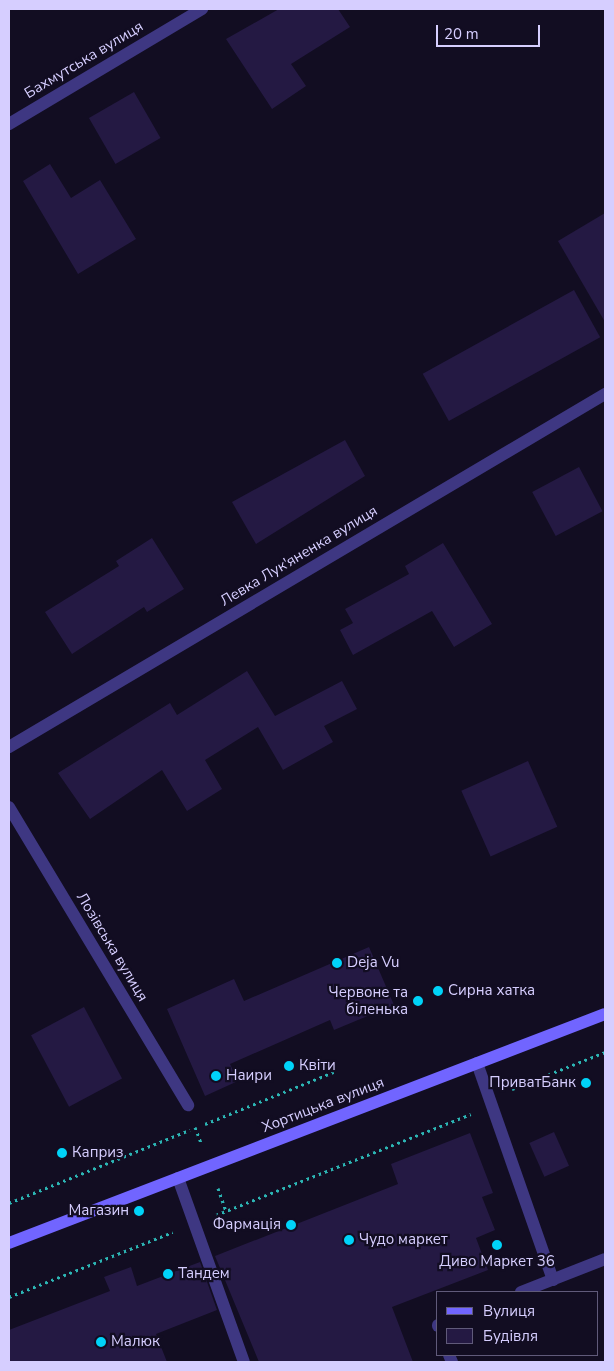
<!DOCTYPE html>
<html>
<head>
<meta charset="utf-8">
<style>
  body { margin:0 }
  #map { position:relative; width:614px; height:1371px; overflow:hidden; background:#120d22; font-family:"Nunito Sans",sans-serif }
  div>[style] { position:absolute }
  .building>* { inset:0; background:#241943; transform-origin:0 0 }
  .path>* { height:3px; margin-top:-1.5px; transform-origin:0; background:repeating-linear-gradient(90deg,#2cb5b4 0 2.5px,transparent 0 6.5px) }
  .lane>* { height:12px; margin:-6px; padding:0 6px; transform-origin:6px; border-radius:6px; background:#3e3782 }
  .street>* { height:12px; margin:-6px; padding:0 6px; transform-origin:6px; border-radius:6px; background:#3e3782 }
  .secondary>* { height:12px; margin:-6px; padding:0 6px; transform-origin:6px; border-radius:6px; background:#7165ff }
  .dots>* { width:14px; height:14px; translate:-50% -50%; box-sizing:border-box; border:2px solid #120d22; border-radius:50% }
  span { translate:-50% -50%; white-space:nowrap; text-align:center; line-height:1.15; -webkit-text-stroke:4.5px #120d22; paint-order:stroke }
  .street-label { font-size:15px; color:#d6ceff }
  .poi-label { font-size:15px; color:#d6ceff }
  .left { translate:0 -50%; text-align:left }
  .right { translate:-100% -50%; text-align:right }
  .frame { position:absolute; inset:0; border:10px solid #d6ceff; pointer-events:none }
  .legend { position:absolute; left:436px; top:1291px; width:162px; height:65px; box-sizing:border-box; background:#120d22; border:1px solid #605a7a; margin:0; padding:6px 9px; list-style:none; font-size:15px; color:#d6ceff }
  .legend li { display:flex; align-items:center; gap:10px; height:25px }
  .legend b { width:25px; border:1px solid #605a7a }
  .scale { position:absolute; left:436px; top:25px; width:104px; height:22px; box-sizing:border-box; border:2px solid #d6ceff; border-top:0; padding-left:6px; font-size:15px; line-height:18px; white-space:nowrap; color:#d6ceff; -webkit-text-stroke:4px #120d22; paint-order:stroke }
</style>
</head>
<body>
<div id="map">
  <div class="building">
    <i style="clip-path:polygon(279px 9px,338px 9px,350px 27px,291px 64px,306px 86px,272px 109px,226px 39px)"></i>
    <i style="left:134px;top:92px;width:53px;height:52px;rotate:60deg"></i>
    <i style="clip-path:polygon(50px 164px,71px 198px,100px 180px,136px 239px,78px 274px,23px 181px)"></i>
    <i style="clip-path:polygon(605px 213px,605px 322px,558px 241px)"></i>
    <i style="left:574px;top:290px;width:54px;height:173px;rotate:61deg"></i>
    <i style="clip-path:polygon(345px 440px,365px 476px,256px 544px,232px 502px)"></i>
    <i style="left:579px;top:467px;width:50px;height:53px;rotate:62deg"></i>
    <i style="clip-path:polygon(152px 538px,184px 589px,147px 612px,144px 607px,72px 654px,45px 612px,119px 566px,116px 561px)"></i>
    <i style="clip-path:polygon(443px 543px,492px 624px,454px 647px,432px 611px,353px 655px,340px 630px,353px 623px,345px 609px,409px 574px,405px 566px)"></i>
    <i style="clip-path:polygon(247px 671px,275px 716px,342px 681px,357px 709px,324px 726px,333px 742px,283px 770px,258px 727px,205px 760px,222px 789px,187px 811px,162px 770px,90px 819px,58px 773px,170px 703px,177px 715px)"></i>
    <i style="left:528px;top:761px;width:72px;height:73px;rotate:66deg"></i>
    <i style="clip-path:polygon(369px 947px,394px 1005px,334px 1030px,330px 1020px,230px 1064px,238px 1081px,205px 1096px,167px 1009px,234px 979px,244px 1001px)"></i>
    <i style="left:84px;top:1007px;width:81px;height:60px;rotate:62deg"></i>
    <i style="left:554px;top:1132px;width:37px;height:27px;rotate:66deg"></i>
    <i style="clip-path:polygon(470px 1133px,493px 1193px,482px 1197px,495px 1230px,476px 1238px,488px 1270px,392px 1307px,413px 1362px,259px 1362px,215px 1256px,398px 1184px,391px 1164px)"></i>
    <i style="clip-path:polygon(200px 1262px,217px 1310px,156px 1334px,167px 1362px,9px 1362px,9px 1330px,110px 1291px,104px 1277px,131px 1267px,137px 1286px)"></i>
  </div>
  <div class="path">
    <i style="left:512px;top:1089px;width:100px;rotate:-21.7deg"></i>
    <i style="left:205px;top:1124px;width:139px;rotate:-22deg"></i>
    <i style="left:195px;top:1127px;width:19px;rotate:69deg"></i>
    <i style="left:218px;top:1188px;width:24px;rotate:71deg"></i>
    <i style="left:9px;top:1203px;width:195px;rotate:-22deg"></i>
    <i style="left:216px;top:1215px;width:274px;rotate:-21.6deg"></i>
    <i style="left:9px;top:1297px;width:176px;rotate:-21.6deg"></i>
  </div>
  <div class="lane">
    <i style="left:477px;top:1063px;width:230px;rotate:70.7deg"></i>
    <i style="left:178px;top:1178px;width:195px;rotate:70.3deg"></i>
    <i style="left:521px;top:1292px;width:90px;rotate:-21.4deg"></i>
    <i style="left:438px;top:1325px;width:1px;rotate:90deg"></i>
    <i style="left:449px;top:1355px;width:8px;rotate:67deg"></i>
  </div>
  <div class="street">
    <i style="left:9px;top:124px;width:225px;rotate:-30.8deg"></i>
    <i style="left:9px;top:747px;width:693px;rotate:-30.64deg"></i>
    <i style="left:9px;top:807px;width:348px;rotate:59deg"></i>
  </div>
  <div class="secondary">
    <i style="left:9px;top:1243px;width:638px;rotate:-21.02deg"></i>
  </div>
  <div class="dots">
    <i style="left:337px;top:963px;background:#00d3f9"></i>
    <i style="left:438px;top:991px;background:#00d3f9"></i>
    <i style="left:418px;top:1001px;background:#00d3f9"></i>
    <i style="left:289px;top:1066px;background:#00d3f9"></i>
    <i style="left:216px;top:1076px;background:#00d3f9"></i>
    <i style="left:586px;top:1083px;background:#00d3f9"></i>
    <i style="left:62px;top:1153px;background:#00d3f9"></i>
    <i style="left:139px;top:1211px;background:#00d3f9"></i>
    <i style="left:291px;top:1225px;background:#00d3f9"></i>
    <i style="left:349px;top:1240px;background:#00d3f9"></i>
    <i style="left:497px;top:1245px;background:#00d3f9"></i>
    <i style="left:168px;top:1274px;background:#00d3f9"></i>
    <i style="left:101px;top:1342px;background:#00d3f9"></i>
  </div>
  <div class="street-label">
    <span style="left:84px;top:60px;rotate:-31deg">Бахмутська вулиця</span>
    <span style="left:299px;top:556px;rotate:-31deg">Левка Лук'яненка вулиця</span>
    <span style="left:112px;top:947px;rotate:59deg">Лозівська вулиця</span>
    <span style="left:323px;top:1105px;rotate:-21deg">Хортицька вулиця</span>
  </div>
  <div class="poi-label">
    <span class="left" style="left:347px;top:963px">Deja Vu</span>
    <span class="left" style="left:448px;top:991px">Сирна хатка</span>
    <span class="right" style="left:408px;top:1001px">Червоне та<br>біленька</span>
    <span class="left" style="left:299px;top:1066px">Квіти</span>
    <span class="left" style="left:226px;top:1076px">Наири</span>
    <span class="right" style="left:576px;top:1083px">ПриватБанк</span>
    <span class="left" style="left:72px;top:1153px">Каприз</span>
    <span class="right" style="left:129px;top:1211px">Магазин</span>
    <span class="right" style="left:281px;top:1225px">Фармація</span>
    <span class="left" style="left:359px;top:1240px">Чудо маркет</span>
    <span style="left:497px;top:1262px">Диво Маркет 36</span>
    <span class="left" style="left:178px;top:1274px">Тандем</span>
    <span class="left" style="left:111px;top:1342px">Малюк</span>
  </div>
  <div class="frame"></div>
  <ul class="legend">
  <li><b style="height:6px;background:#7165ff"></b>Вулиця</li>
  <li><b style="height:14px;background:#241943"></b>Будівля</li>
  </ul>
  <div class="scale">20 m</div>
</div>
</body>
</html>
